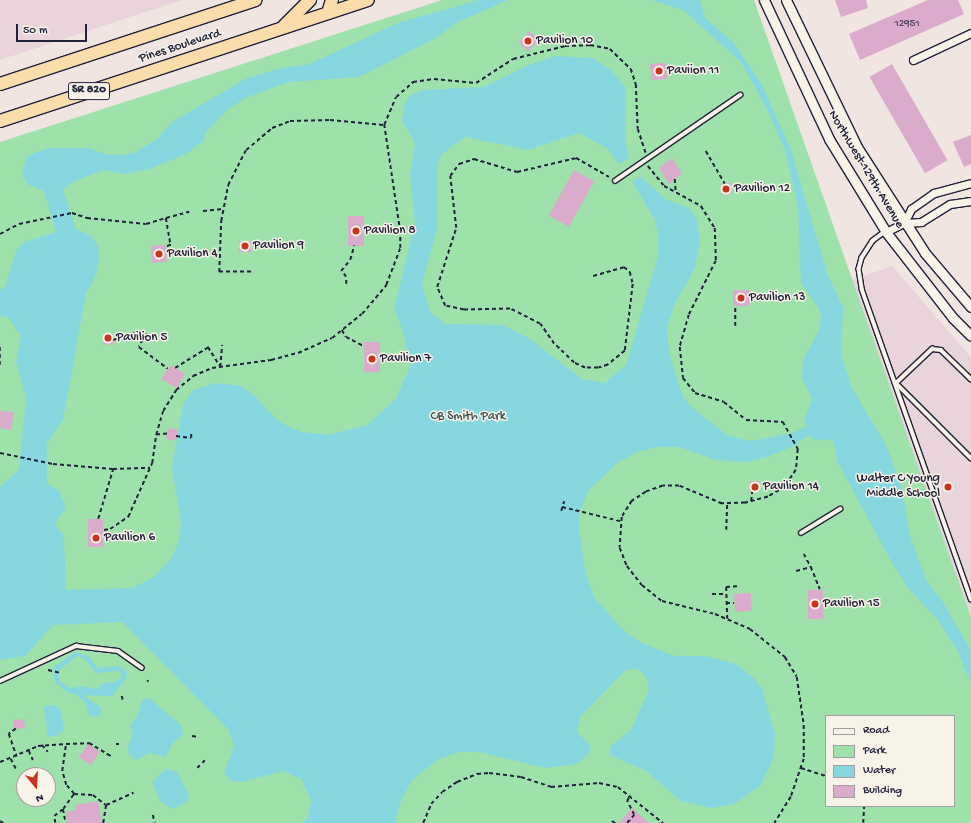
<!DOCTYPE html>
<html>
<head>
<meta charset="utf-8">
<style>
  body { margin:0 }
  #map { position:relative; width:971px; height:823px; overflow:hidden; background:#f1e5e2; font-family:"Gochi Hand",sans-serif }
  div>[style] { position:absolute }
  .built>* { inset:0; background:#ead4db }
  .green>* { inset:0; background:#9fe1ab }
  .water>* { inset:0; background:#86d7e0 }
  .canal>* { height:10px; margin:-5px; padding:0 5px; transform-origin:5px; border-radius:5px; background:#86d7e0 }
  .building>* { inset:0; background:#dbabcb; transform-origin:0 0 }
  .path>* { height:1.5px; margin-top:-0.75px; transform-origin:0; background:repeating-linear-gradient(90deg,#22223b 0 4px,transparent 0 7px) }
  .roads { filter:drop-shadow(1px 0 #22223b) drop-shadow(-1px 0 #22223b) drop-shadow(0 1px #22223b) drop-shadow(0 -1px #22223b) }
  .service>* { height:3.5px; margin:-1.75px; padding:0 1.75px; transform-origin:1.75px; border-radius:1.75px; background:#f7f3e8 }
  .minor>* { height:7px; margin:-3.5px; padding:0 3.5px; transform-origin:3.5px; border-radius:3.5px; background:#f7f3e8 }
  .tertiary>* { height:9px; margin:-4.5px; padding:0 4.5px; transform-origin:4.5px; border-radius:4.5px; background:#f7f3e8 }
  .trunk>* { height:12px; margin:-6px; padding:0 6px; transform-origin:6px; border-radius:6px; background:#fbddab }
  .dots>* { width:11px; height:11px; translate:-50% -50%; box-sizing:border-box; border:2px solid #f7f3e8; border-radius:50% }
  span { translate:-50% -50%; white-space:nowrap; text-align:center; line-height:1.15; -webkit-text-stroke:3px #f7f3e8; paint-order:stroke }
  .number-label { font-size:11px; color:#50445f }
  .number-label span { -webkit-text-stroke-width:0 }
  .shield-label span { padding:1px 3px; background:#f7f3e8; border:1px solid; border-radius:3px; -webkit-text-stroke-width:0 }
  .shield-label { font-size:12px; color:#22223b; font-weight:700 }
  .poi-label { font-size:13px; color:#22223b }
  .left { translate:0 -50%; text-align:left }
  .right { translate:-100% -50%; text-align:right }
  .street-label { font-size:13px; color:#22223b }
  .park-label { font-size:13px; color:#415257 }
  .legend { position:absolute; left:825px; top:715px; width:130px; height:92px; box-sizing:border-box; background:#f7f3e8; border:1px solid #a29fa3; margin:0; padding:5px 7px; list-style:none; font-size:12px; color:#22223b }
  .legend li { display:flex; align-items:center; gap:8px; height:20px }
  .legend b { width:20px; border:1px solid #a29fa3 }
  .north { position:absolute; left:16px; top:767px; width:40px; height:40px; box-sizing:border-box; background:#f7f3e8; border:1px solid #a29fa3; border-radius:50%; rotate:162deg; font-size:11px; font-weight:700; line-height:16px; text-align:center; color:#22223b }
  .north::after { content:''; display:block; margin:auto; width:14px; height:18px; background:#c8321e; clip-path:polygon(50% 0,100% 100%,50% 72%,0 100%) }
  .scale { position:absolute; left:16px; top:24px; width:71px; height:18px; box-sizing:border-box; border:2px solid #22223b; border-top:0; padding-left:5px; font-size:12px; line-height:14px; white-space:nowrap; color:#22223b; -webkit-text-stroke:3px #f7f3e8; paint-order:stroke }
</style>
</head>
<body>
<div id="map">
  <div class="built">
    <i style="clip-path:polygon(0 0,182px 0,0 60px)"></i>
    <i style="clip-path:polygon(892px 266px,971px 357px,971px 617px,852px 280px)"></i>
  </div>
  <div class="green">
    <i style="clip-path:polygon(evenodd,442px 0,754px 0,971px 617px,971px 823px,0 823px,0 142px,442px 0,826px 716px,954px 716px,954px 806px,826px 806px,826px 716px,442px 0,24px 775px,48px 775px,48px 799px,24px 799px,24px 775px)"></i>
  </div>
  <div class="water">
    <i style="clip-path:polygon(479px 0,508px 0,458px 22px,434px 39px,359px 77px,289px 82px,245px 98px,227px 110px,206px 132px,203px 141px,186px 154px,150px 169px,124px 174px,103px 170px,71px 183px,63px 190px,76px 229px,91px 236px,98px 246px,99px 260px,95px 277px,86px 293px,63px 420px,47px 443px,47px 483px,59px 491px,66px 508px,55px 524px,64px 536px,66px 590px,132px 588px,154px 577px,172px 557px,180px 538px,181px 522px,172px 468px,183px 405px,193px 390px,216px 383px,240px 386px,253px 394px,276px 419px,287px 426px,302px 432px,328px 435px,367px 425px,396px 399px,410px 367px,404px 336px,394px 308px,415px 224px,410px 175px,415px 143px,402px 121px,405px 103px,411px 95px,423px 90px,484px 87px,526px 66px,555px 56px,593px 58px,611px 70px,626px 88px,626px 144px,629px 158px,619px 164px,607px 148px,579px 133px,528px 150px,465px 137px,442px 154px,438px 163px,437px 229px,422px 284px,430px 312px,445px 324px,503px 325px,530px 339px,582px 379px,604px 383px,626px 365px,658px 256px,658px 233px,654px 218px,632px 182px,640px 176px,667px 200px,689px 208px,697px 219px,700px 241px,695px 268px,675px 303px,667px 328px,669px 352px,682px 395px,689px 405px,727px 435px,750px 441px,793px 433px,799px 444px,767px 457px,747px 462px,716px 460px,679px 447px,658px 447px,637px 452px,617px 463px,588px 491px,579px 514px,579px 529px,585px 571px,594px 597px,624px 631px,640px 642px,674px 656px,705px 656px,736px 664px,755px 679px,762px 689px,775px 733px,774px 758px,760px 786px,734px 804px,712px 808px,681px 801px,646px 771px,610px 755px,610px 747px,631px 730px,649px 690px,646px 676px,636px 668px,626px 670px,580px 717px,577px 732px,591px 746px,588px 755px,576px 764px,545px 768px,479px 752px,459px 752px,439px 759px,413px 779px,401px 800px,395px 823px,303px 823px,309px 815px,311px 800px,301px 779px,283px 771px,242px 782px,231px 781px,224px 773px,234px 746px,229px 730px,122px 622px,53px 625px,25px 656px,0 660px,0 487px,19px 469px,26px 398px,16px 362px,21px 336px,8px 317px,0 316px,0 290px,5px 287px,17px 249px,24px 242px,56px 232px,44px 191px,27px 184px,22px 173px,27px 156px,49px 148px,89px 148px,104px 154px,120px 155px,134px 153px,157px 139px,172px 122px,245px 79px,281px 68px,307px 65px,398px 23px)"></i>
    <i style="clip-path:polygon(651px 0,700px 0,705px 18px,732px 41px,761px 83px,791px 150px,827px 273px,843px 308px,841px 354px,852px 388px,887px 447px,902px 490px,910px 536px,927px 582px,941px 599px,970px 649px,971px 684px,958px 652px,938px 620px,908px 588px,891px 561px,838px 463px,833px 441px,826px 439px,814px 441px,804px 420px,812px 399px,802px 378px,803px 360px,819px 330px,821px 319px,820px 310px,801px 283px,798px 206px,785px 150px,768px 111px,741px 62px,683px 10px)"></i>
    <i style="clip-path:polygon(evenodd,75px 652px,88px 656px,98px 668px,120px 666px,127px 672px,125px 680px,112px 696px,82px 695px,101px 707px,102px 713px,97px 717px,89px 716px,85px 703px,77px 695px,68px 693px,54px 681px,54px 667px,75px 652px,77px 656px,85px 659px,96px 673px,120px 671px,122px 677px,114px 682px,103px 683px,97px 689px,81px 686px,70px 688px,60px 681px,58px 671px,77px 656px)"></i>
    <i style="clip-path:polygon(149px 698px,181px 725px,183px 735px,174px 742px,165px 757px,150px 753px,136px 760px,129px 755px,128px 745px,133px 734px,130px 725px,137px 716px,142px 700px)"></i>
    <i style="clip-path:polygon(55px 705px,61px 711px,64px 728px,59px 735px,48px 737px,44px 706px)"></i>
    <i style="clip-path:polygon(166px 769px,177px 772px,189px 795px,186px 802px,173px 809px,160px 801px,152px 782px)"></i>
  </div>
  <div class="canal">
    <i style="left:795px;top:437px;width:15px;rotate:-23deg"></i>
  </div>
  <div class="building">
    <i style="clip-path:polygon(835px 0,866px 0,868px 8px,841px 17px)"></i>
    <i style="clip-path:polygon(928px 0,958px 0,964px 14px,860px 60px,849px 34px)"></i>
    <i style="left:530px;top:31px;width:13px;height:16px;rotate:45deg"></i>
    <i style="left:666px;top:63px;width:16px;height:16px;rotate:86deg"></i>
    <i style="left:892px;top:64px;width:111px;height:26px;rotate:60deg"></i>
    <i style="clip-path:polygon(971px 135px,971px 164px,964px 167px,953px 142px)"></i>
    <i style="clip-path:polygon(672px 158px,682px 174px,669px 184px,659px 168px)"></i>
    <i style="left:574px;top:170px;width:23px;height:52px;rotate:29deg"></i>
    <i style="left:731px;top:183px;width:11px;height:10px;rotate:85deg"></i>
    <i style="left:348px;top:216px;width:16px;height:30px"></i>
    <i style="left:239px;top:241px;width:12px;height:11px"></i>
    <i style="left:166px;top:245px;width:17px;height:15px;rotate:87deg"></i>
    <i style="left:733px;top:290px;width:16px;height:16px"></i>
    <i style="left:104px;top:334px;width:10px;height:10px;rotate:6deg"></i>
    <i style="left:364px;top:342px;width:16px;height:30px"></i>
    <i style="clip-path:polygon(171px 365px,185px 374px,177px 388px,161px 379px)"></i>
    <i style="clip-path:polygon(0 411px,14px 412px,11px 430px,0 428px)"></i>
    <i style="left:168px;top:428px;width:10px;height:11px;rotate:11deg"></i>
    <i style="left:760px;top:481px;width:11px;height:10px;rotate:90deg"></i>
    <i style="left:88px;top:519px;width:15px;height:28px"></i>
    <i style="left:808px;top:590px;width:15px;height:29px"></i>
    <i style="left:751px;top:593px;width:18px;height:17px;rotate:87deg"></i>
    <i style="left:24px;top:719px;width:9px;height:11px;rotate:84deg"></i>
    <i style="left:88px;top:744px;width:14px;height:16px;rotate:34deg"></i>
    <i style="clip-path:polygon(98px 801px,102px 823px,68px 823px,66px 812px,76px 810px,75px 805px)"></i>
    <i style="clip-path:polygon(632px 808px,649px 823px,619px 823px)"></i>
  </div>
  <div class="path">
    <i style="left:706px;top:151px;width:38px;rotate:60deg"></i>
    <i style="left:648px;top:166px;width:26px;rotate:51deg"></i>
    <i style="left:664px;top:186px;width:42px;rotate:28.4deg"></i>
    <i style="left:701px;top:206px;width:26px;rotate:58deg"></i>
    <i style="left:715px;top:228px;width:33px;rotate:88deg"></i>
    <i style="left:716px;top:261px;width:60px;rotate:116.6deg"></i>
    <i style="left:689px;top:315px;width:33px;rotate:106deg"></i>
    <i style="left:680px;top:347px;width:31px;rotate:84deg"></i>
    <i style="left:683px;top:378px;width:19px;rotate:51deg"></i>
    <i style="left:695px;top:393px;width:30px;rotate:17deg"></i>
    <i style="left:724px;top:402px;width:28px;rotate:39deg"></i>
    <i style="left:746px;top:420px;width:37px;rotate:3deg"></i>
    <i style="left:783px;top:422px;width:31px;rotate:61deg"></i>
    <i style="left:798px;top:449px;width:21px;rotate:95deg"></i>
    <i style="left:796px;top:470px;width:20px;rotate:123deg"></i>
    <i style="left:785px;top:487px;width:20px;rotate:150deg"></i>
    <i style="left:768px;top:497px;width:24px;rotate:165deg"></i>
    <i style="left:745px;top:503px;width:23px;rotate:178deg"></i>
    <i style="left:722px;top:504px;width:47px;rotate:-157.3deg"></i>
    <i style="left:679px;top:486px;width:16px;rotate:180deg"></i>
    <i style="left:663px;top:486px;width:18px;rotate:161deg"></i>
    <i style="left:646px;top:492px;width:17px;rotate:147deg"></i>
    <i style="left:632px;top:501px;width:19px;rotate:122deg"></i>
    <i style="left:622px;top:517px;width:31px;rotate:94deg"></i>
    <i style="left:620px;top:548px;width:19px;rotate:69deg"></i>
    <i style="left:627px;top:566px;width:24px;rotate:52deg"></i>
    <i style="left:642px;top:585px;width:26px;rotate:39deg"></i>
    <i style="left:662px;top:601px;width:55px;rotate:13.8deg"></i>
    <i style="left:715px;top:614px;width:38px;rotate:23deg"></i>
    <i style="left:750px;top:629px;width:45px;rotate:38.7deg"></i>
    <i style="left:785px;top:657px;width:23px;rotate:59deg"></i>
    <i style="left:797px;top:677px;width:49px;rotate:81.7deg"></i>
    <i style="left:804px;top:725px;width:34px;rotate:90deg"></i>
    <i style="left:804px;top:759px;width:40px;rotate:108.9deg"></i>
    <i style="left:791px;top:797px;width:31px;rotate:122deg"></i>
    <i style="left:675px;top:179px;width:14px;rotate:86deg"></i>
    <i style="left:203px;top:211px;width:20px;rotate:-6deg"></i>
    <i style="left:166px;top:218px;width:24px;rotate:-15deg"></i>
    <i style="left:0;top:234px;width:21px;rotate:-28deg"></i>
    <i style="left:19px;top:224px;width:54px;rotate:-11.7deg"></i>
    <i style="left:72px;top:213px;width:16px;rotate:18deg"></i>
    <i style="left:87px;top:218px;width:59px;rotate:5.8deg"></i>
    <i style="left:146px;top:224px;width:21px;rotate:-17deg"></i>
    <i style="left:166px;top:218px;width:27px;rotate:80deg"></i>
    <i style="left:171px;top:245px;width:5px;rotate:158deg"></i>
    <i style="left:251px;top:272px;width:32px;rotate:180deg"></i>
    <i style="left:219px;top:272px;width:51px;rotate:-87.8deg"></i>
    <i style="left:221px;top:221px;width:37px;rotate:-79deg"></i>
    <i style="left:228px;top:185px;width:39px;rotate:-63deg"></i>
    <i style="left:246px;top:150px;width:34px;rotate:-40deg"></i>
    <i style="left:272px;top:128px;width:19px;rotate:-21deg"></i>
    <i style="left:290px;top:121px;width:40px;rotate:-1.4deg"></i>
    <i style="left:330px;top:120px;width:54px;rotate:5.3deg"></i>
    <i style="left:593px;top:276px;width:32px;rotate:-16deg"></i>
    <i style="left:624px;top:267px;width:8px;rotate:40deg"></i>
    <i style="left:630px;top:272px;width:12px;rotate:76deg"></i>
    <i style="left:633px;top:284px;width:67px;rotate:96.8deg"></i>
    <i style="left:625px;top:351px;width:22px;rotate:141deg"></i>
    <i style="left:608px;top:365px;width:10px;rotate:163deg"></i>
    <i style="left:598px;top:368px;width:13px;rotate:180deg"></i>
    <i style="left:585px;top:368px;width:12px;rotate:-156deg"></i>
    <i style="left:574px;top:363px;width:28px;rotate:-136deg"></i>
    <i style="left:554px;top:344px;width:24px;rotate:-125deg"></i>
    <i style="left:540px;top:324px;width:34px;rotate:-153deg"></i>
    <i style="left:510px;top:309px;width:46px;rotate:178.8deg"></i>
    <i style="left:464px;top:310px;width:19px;rotate:-168deg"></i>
    <i style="left:445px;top:306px;width:21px;rotate:-113deg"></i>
    <i style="left:437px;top:287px;width:62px;rotate:-72.1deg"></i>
    <i style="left:456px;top:228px;width:52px;rotate:-96.6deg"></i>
    <i style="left:450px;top:176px;width:15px;rotate:-53deg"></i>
    <i style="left:459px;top:164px;width:16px;rotate:-18deg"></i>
    <i style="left:474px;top:159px;width:45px;rotate:16.8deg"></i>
    <i style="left:517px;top:172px;width:61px;rotate:-13.3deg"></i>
    <i style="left:576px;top:158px;width:38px;rotate:30deg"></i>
    <i style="left:346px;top:284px;width:7px;rotate:-90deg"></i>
    <i style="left:346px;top:277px;width:8px;rotate:-130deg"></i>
    <i style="left:341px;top:271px;width:14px;rotate:-51deg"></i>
    <i style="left:350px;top:260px;width:15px;rotate:-74deg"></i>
    <i style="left:735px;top:326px;width:20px;rotate:-90deg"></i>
    <i style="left:342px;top:330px;width:8px;rotate:60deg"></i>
    <i style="left:346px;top:337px;width:20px;rotate:27deg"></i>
    <i style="left:113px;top:340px;width:29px;rotate:-18deg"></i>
    <i style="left:141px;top:331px;width:7px;rotate:27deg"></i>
    <i style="left:147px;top:334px;width:15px;rotate:122deg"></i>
    <i style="left:139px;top:347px;width:36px;rotate:37deg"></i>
    <i style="left:0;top:347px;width:18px;rotate:90deg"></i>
    <i style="left:220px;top:367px;width:22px;rotate:-85deg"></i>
    <i style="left:175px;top:368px;width:39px;rotate:-32deg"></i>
    <i style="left:208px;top:347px;width:22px;rotate:58deg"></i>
    <i style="left:167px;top:434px;width:11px;rotate:175deg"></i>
    <i style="left:156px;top:435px;width:25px;rotate:-74deg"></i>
    <i style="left:163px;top:411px;width:25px;rotate:-58deg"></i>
    <i style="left:176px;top:390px;width:22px;rotate:-39deg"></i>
    <i style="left:193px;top:376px;width:21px;rotate:-23deg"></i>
    <i style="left:212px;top:368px;width:60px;rotate:-7.7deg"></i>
    <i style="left:271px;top:360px;width:28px;rotate:-15deg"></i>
    <i style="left:298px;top:353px;width:37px;rotate:-24deg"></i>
    <i style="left:332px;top:338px;width:38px;rotate:-39deg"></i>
    <i style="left:362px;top:314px;width:38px;rotate:-50deg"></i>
    <i style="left:386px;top:285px;width:40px;rotate:-69deg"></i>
    <i style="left:400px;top:248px;width:16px;rotate:-90deg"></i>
    <i style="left:400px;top:232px;width:108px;rotate:-98.5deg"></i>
    <i style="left:384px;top:125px;width:30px;rotate:-67deg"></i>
    <i style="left:396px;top:97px;width:23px;rotate:-41deg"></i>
    <i style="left:413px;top:82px;width:21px;rotate:-8deg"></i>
    <i style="left:434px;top:79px;width:42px;rotate:5.4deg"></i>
    <i style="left:476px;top:83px;width:44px;rotate:-33deg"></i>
    <i style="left:513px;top:59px;width:54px;rotate:-14deg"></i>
    <i style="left:565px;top:46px;width:25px;rotate:-2deg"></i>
    <i style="left:590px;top:45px;width:20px;rotate:11deg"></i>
    <i style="left:610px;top:49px;width:29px;rotate:44deg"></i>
    <i style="left:631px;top:69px;width:16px;rotate:72deg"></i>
    <i style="left:636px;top:84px;width:45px;rotate:87.5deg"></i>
    <i style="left:638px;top:129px;width:25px;rotate:72deg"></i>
    <i style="left:176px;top:436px;width:15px;rotate:8deg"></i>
    <i style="left:191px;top:438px;width:4px;rotate:-90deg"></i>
    <i style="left:0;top:453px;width:54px;rotate:11.7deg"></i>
    <i style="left:53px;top:464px;width:60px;rotate:4.8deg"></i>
    <i style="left:113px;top:469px;width:37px;rotate:-2deg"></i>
    <i style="left:751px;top:501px;width:9px;rotate:-84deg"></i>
    <i style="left:562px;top:507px;width:60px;rotate:13.6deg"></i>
    <i style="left:561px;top:511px;width:10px;rotate:-73deg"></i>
    <i style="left:98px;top:519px;width:52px;rotate:-73.3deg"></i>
    <i style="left:104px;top:530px;width:6px;rotate:-9deg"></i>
    <i style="left:110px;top:529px;width:22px;rotate:-34deg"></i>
    <i style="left:128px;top:517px;width:59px;rotate:-66deg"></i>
    <i style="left:152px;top:463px;width:28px;rotate:-82deg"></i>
    <i style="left:726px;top:530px;width:26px;rotate:-88deg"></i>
    <i style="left:804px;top:554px;width:15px;rotate:62deg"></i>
    <i style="left:796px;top:571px;width:16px;rotate:-15deg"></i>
    <i style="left:811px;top:567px;width:24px;rotate:68deg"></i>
    <i style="left:712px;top:594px;width:14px"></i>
    <i style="left:726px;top:603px;width:8px"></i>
    <i style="left:727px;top:619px;width:32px;rotate:-92deg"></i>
    <i style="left:726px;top:587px;width:14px;rotate:-4deg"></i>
    <i style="left:48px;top:670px;width:13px;rotate:13deg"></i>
    <i style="left:147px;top:682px;width:2px;rotate:-63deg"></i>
    <i style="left:122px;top:696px;width:4px;rotate:76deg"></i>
    <i style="left:16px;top:729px;width:9px;rotate:144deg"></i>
    <i style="left:9px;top:734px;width:24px;rotate:71deg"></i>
    <i style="left:192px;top:736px;width:7px;rotate:8deg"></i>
    <i style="left:116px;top:744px;width:3px"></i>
    <i style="left:42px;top:745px;width:9px;rotate:49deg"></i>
    <i style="left:29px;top:751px;width:10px;rotate:66deg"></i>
    <i style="left:11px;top:759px;width:11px;rotate:63deg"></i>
    <i style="left:0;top:762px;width:41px;rotate:-22.8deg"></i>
    <i style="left:38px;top:746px;width:28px;rotate:-4deg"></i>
    <i style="left:197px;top:768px;width:13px;rotate:-45deg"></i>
    <i style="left:801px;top:768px;width:26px;rotate:18deg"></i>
    <i style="left:74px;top:794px;width:12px;rotate:-132deg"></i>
    <i style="left:66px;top:785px;width:15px;rotate:-106deg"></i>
    <i style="left:62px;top:771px;width:27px;rotate:-82deg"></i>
    <i style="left:66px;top:744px;width:23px;rotate:-2deg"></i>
    <i style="left:89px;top:743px;width:27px;rotate:31deg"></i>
    <i style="left:63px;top:809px;width:19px;rotate:-54deg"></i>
    <i style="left:74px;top:794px;width:19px;rotate:3deg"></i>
    <i style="left:93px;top:795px;width:16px;rotate:38deg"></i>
    <i style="left:106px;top:805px;width:30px;rotate:-24deg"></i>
    <i style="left:153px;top:815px;width:8px;rotate:76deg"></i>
    <i style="left:0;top:821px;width:4px;rotate:34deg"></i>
    <i style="left:612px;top:821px;width:4px;rotate:34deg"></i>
    <i style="left:55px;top:823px;width:7px;rotate:-98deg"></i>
    <i style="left:54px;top:816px;width:11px;rotate:-38deg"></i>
    <i style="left:63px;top:809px;width:14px;rotate:78deg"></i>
    <i style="left:103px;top:823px;width:18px;rotate:-81deg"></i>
    <i style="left:423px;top:823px;width:21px;rotate:-67deg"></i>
    <i style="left:431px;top:804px;width:16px;rotate:-47deg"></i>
    <i style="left:442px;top:792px;width:18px;rotate:-34deg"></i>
    <i style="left:457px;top:782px;width:22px;rotate:-22deg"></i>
    <i style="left:477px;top:774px;width:12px;rotate:-5deg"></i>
    <i style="left:489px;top:773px;width:32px;rotate:7deg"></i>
    <i style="left:521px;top:777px;width:32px;rotate:18deg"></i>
    <i style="left:551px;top:787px;width:48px;rotate:-4.8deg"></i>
    <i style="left:599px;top:783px;width:19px;rotate:12deg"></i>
    <i style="left:618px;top:787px;width:58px;rotate:38.7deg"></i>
    <i style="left:627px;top:823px;width:11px;rotate:-49deg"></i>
    <i style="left:634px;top:815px;width:16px;rotate:-117deg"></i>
    <i style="left:627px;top:801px;width:7px;rotate:-63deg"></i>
    <i style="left:863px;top:823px;width:17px;rotate:-87deg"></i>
  </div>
  <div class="roads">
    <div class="service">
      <i style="left:615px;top:181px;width:152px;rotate:-34.5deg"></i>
      <i style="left:885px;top:232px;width:15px;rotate:143deg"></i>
      <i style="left:873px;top:241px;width:20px;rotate:123deg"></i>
      <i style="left:862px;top:258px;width:11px;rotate:105deg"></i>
      <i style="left:859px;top:269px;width:20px;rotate:81deg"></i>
      <i style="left:862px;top:289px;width:329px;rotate:70.6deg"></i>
      <i style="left:896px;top:383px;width:50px;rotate:-43.4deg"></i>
      <i style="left:932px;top:349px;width:9px;rotate:6deg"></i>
      <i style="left:941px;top:350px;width:42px;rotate:44deg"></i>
      <i style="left:897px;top:384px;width:105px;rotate:45deg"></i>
      <i style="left:801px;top:533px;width:46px;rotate:-31.6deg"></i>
      <i style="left:0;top:681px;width:84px;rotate:-24.7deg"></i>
      <i style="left:76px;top:646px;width:42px;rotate:6.8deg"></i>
      <i style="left:118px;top:651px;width:29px;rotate:35deg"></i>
    </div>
    <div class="minor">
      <i style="left:913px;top:60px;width:64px;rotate:-25deg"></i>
      <i style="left:904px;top:223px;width:16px;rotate:-63deg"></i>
      <i style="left:911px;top:209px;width:28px;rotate:-35deg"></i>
      <i style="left:934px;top:193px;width:38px;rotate:-15deg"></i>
      <i style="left:886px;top:232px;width:20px;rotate:-27deg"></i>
      <i style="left:904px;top:223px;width:17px;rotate:-3deg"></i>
      <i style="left:921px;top:222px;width:34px;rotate:-32deg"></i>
      <i style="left:950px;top:204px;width:21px;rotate:-8deg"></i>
    </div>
    <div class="tertiary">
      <i style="left:764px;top:0;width:153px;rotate:64.9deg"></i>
      <i style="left:829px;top:139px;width:109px;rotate:58.5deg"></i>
      <i style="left:886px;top:232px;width:109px;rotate:52.1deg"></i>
      <i style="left:953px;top:318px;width:25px;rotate:45deg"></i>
      <i style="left:786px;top:0;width:163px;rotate:64.2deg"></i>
      <i style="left:857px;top:147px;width:126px;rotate:57.3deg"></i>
      <i style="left:925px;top:253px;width:71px;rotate:49.6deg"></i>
    </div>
    <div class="trunk">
      <i style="left:328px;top:13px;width:14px;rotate:-73deg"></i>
      <i style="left:284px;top:26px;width:37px;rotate:-45deg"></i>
      <i style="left:0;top:84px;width:269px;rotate:-18.2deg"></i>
      <i style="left:0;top:121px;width:387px;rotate:-18.2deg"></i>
    </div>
  </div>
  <div class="dots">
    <i style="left:528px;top:41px;background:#c8321e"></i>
    <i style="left:659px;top:71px;background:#c8321e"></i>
    <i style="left:726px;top:189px;background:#c8321e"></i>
    <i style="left:356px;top:231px;background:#c8321e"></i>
    <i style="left:245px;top:246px;background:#c8321e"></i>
    <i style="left:159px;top:254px;background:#c8321e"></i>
    <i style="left:741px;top:298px;background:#c8321e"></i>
    <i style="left:108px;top:338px;background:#c8321e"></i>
    <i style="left:372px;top:359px;background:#c8321e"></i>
    <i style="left:755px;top:487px;background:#c8321e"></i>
    <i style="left:948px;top:487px;background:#c8321e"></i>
    <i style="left:96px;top:538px;background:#c8321e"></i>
    <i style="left:815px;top:604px;background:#c8321e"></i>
  </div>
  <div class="number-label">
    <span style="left:907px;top:24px">12951</span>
  </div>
  <div class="shield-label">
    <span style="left:89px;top:91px">SR 820</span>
  </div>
  <div class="poi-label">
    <span class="left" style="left:536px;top:41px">Pavilion 10</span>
    <span class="left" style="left:667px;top:71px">Paviion 11</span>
    <span class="left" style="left:734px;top:189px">Pavilion 12</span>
    <span class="left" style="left:364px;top:231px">Pavilion 8</span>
    <span class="left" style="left:253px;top:246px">Pavilion 9</span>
    <span class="left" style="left:167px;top:254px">Pavilion 4</span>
    <span class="left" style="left:749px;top:298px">Pavilion 13</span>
    <span class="left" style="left:116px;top:338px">Pavilion 5</span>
    <span class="left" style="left:380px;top:359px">Pavilion 7</span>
    <span class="right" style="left:940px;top:487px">Walter C Young<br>Middle School</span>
    <span class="left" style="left:763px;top:487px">Pavilion 14</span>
    <span class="left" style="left:104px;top:538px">Pavilion 6</span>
    <span class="left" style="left:823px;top:604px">Pavilion 15</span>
  </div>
  <div class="street-label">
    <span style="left:180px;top:47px;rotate:-18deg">Pines Boulevard</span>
    <span style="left:865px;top:170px;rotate:59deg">Northwest 129th Avenue</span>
  </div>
  <div class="park-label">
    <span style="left:468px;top:417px">CB Smith Park</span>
  </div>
  <ul class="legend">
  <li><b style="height:5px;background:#f7f3e8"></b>Road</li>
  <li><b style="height:11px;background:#9fe1ab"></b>Park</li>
  <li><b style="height:11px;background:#86d7e0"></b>Water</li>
  <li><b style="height:11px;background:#dbabcb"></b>Building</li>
  </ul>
  <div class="north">N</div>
  <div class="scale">50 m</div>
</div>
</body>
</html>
